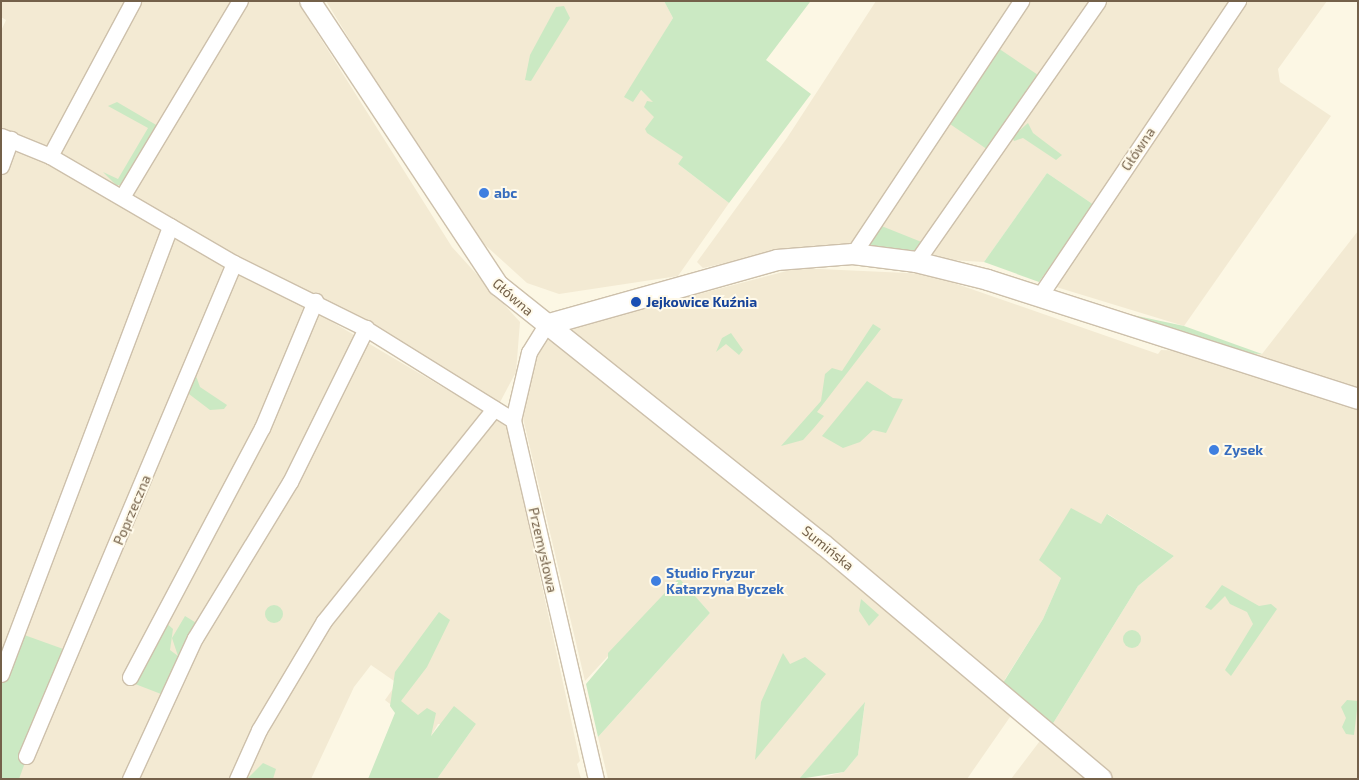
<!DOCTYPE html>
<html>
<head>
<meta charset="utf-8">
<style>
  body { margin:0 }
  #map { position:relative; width:1359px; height:780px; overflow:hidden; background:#fcf7e4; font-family:"Exo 2",sans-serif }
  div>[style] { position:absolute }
  .residential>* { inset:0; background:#f3ead3 }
  .green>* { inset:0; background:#cbe9c3; transform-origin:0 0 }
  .round { border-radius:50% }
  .roads { filter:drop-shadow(1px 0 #cdc0ab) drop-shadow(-1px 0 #cdc0ab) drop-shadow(0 1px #cdc0ab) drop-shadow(0 -1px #cdc0ab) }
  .street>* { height:15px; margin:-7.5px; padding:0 7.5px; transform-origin:7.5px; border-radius:7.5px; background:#fff }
  .secondary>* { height:20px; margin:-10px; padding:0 10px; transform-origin:10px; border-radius:10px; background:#fff }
  .dots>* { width:14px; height:14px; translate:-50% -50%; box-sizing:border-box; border:2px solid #fffaea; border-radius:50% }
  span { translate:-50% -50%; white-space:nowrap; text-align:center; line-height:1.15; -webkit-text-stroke:4px #fffaea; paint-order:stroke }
  .street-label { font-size:14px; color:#74614a }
  .shop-label { font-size:14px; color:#366cbe; font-weight:700 }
  .left { translate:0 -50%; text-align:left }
  .transit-label { font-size:14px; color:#164399; font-weight:700 }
  .frame { position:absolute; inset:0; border:2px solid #74614a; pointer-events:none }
</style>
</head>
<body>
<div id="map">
  <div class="residential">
    <i style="clip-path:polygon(1px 1px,297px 1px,452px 247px,520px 322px,516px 372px,498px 406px,1px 131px,1px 31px,6px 20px,1px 17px)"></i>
    <i style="clip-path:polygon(326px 1px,664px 1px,673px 18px,634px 84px,666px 113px,684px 157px,678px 164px,729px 203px,678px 276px,559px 294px,527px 283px,484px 244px,410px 138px)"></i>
    <i style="clip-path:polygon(876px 1px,1327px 1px,1278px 69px,1280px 82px,1331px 116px,1184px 326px,1053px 286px,1094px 205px,1047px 173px,984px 262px,783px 250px,703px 268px,697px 262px,787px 138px)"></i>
    <i style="clip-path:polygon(1px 142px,46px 160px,266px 283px,507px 425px,580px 761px,577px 764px,581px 779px,437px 779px,476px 724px,438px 724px,431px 736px,385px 700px,397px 683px,371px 665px,354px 687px,311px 779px,1px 779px)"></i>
    <i style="clip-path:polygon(1358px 231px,1358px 779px,1011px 779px,1052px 725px,1138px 586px,1174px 556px,1108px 514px,1101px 524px,1060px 527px,1056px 533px,1061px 578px,1043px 619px,1005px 679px,1010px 717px,967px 779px,815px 779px,844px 772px,858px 755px,865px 703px,799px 779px,608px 779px,598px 737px,710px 613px,679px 579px,585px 681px,523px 418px,534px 362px,547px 341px,569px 328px,798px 268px,928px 274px,1158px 354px,1161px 350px,1262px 354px)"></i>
  </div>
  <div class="green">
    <i style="clip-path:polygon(664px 1px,810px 2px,766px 60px,811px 94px,729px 203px,678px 164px,683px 157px,647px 133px,645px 129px,654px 117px,644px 107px,647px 101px,653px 102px,641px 90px,633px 102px,624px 97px,673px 18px)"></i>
    <i style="clip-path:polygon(564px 6px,570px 18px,531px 81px,525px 80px,530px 55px,556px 7px)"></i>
    <i style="left:998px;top:48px;width:52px;height:90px;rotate:34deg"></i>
    <i style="clip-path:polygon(117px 102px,158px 126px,125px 185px,116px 185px,103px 172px,118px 179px,148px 128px,108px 106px)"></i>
    <i style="clip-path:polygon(1028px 123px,1033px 133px,1062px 155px,1056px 160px,1023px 138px,1014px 141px,1012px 137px)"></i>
    <i style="clip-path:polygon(1047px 173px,1094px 205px,1039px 282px,984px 262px)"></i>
    <i style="clip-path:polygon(879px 225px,924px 243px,916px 252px,867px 246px)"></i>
    <i style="clip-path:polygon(1128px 314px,1184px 326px,1262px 354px,1235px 353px,1126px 319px)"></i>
    <i style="clip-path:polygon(873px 324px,881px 329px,817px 412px,824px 416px,813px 429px,803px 440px,781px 446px,821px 401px,825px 374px,832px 368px,842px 371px)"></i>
    <i style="clip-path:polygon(731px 333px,743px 350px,739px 355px,726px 344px,716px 352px,722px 338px)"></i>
    <i style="clip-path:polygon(196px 376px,200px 387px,227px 405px,224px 409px,210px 410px,185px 391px,191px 377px)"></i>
    <i style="clip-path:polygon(867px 381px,893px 398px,903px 399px,886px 433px,873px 430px,860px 442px,843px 448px,822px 436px)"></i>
    <i style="clip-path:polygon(1071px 508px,1101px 524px,1107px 514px,1174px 556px,1138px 586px,1052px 725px,1003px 683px,1043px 619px,1061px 578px,1039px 560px)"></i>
    <i style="clip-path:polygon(679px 578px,710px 613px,598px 737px,586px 684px,608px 658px,608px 653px)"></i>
    <i style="clip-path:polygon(1222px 585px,1259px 606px,1271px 604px,1277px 609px,1231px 676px,1225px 670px,1253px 624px,1247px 612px,1230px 604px,1225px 596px,1211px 610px,1205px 607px)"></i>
    <i style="clip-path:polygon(861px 599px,879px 615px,869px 626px,859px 611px)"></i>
    <i class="round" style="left:265px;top:605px;width:18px;height:18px"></i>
    <i style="clip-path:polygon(439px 612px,450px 620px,427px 667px,401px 701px,418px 715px,427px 708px,436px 713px,431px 736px,454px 706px,476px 724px,437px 779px,368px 779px,395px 713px,390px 706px,395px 672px)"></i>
    <i style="clip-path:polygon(185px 616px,198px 624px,161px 694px,130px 682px,164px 621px,173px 629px,170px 650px,178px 656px,172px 638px)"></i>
    <i class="round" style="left:1123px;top:630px;width:18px;height:18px"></i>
    <i style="clip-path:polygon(16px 632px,66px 650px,19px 779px,1px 779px,1px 674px)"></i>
    <i style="clip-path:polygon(783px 653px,790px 664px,805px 657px,826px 674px,755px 760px,761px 702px)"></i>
    <i style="clip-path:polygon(1347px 700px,1358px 701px,1354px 735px,1346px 734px,1342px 727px,1346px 718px,1341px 707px)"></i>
    <i style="clip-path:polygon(865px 702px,858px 755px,844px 772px,799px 779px)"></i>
    <i style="clip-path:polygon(263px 763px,276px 769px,273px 779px,247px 779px)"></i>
  </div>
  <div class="roads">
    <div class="street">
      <i style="left:1px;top:136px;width:53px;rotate:22.2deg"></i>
      <i style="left:50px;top:156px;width:213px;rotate:30.2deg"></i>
      <i style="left:234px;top:263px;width:146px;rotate:26.4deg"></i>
      <i style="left:365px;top:328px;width:174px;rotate:31.9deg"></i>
      <i style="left:50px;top:156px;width:176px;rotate:-61.8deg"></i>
      <i style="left:1px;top:166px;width:29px;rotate:-70deg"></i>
      <i style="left:122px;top:197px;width:229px;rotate:-59deg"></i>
      <i style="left:853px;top:254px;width:304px;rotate:-56.4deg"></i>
      <i style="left:916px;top:262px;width:318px;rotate:-55.1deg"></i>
      <i style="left:1039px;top:297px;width:357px;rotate:-56.1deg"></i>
      <i style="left:546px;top:325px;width:32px;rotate:122deg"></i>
      <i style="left:529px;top:352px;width:70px;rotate:103.2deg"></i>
      <i style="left:513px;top:420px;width:368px;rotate:77deg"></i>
      <i style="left:1px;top:674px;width:479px;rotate:-69.3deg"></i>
      <i style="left:130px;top:677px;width:282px;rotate:-62.1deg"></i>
      <i style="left:262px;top:428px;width:138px;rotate:-67.3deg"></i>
      <i style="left:26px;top:756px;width:535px;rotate:-67.12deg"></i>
      <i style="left:130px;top:779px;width:155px;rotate:-65.3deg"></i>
      <i style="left:195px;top:638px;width:183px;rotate:-58.7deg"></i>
      <i style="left:290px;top:482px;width:172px;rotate:-63.7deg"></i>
      <i style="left:237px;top:779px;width:54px;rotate:-65.8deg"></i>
      <i style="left:259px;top:730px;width:127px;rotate:-59.2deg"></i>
      <i style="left:324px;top:621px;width:272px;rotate:-51.3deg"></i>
    </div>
    <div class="secondary">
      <i style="left:310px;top:1px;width:341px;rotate:56.5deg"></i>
      <i style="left:498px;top:285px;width:417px;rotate:38.6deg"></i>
      <i style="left:824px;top:545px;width:363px;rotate:40.1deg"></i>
      <i style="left:546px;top:325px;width:240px;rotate:-15.7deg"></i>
      <i style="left:777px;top:260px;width:76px;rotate:-4.5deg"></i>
      <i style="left:853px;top:254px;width:64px;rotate:7.2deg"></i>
      <i style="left:916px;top:262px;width:74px;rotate:14deg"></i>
      <i style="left:988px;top:280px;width:389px;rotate:17.8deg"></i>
    </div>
  </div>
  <div class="dots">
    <i style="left:484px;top:193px;background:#3f7fe0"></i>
    <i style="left:636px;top:302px;background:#1a4fb4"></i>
    <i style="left:1214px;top:450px;background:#3f7fe0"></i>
    <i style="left:656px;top:581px;background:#3f7fe0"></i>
  </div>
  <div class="street-label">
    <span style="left:1138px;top:149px;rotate:-56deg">Główna</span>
    <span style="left:513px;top:297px;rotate:41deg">Główna</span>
    <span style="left:132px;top:510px;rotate:-67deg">Poprzeczna</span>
    <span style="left:828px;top:548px;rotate:39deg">Sumińska</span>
    <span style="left:543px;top:550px;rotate:77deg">Przemysłowa</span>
  </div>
  <div class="shop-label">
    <span class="left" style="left:494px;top:193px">abc</span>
    <span class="left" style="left:1224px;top:450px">Zysek</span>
    <span class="left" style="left:666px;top:581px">Studio Fryzur<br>Katarzyna Byczek</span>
  </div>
  <div class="transit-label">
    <span class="left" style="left:646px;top:302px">Jejkowice Kuźnia</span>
  </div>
  <div class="frame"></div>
</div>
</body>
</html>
